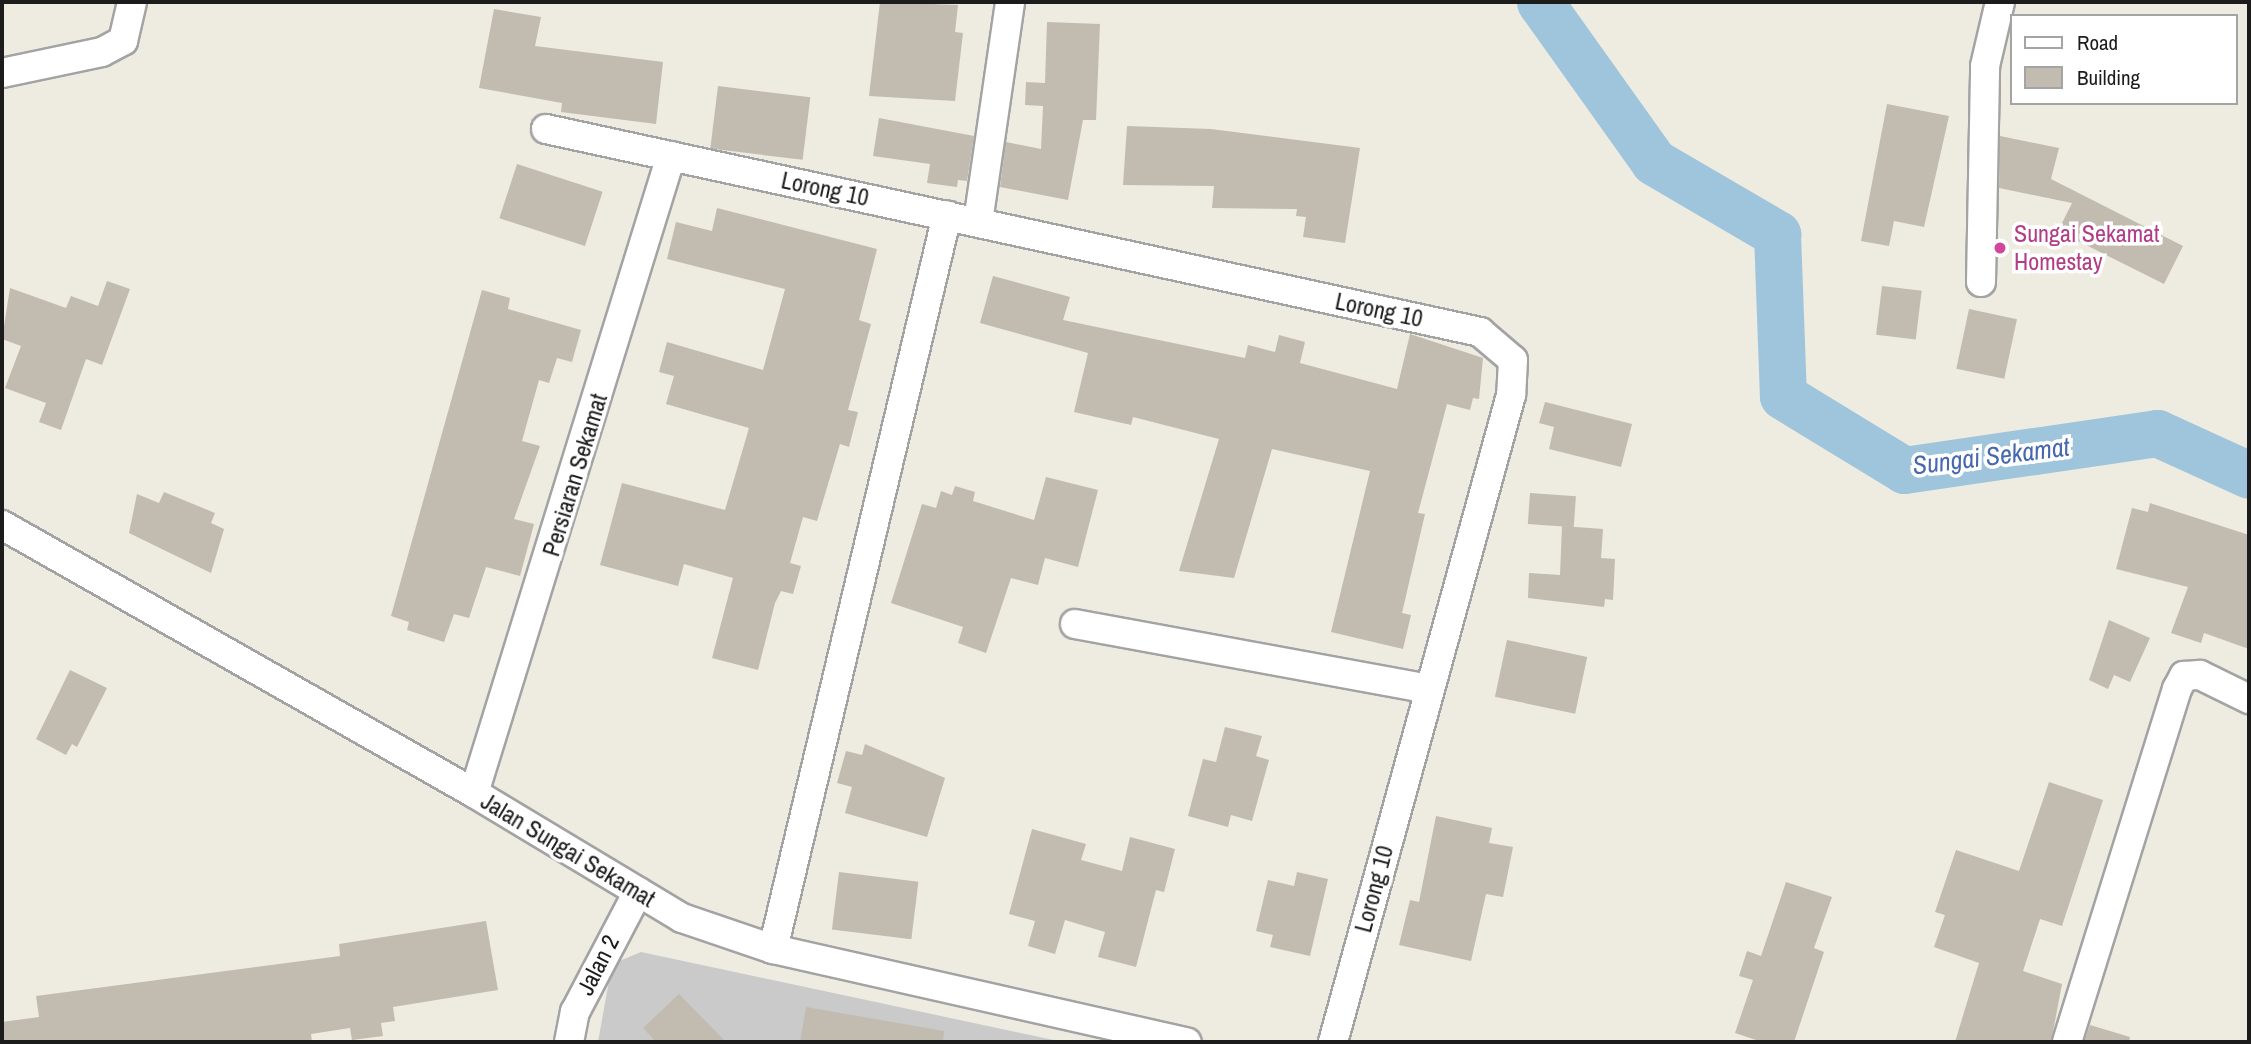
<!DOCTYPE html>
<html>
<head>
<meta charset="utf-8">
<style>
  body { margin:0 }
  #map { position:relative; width:2251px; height:1044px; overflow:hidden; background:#eeebe1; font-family:"Archivo Narrow",sans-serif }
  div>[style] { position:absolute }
  .religious>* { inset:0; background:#cacaca }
  .river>* { height:47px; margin:-23.5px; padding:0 23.5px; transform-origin:23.5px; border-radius:23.5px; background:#9fc5dd }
  .building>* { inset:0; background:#c2bbb0; transform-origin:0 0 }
  .roads { filter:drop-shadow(2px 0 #a3a3a3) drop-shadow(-2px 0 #a3a3a3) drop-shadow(0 2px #a3a3a3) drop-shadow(0 -2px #a3a3a3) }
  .minor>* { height:28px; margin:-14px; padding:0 14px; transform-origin:14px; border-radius:14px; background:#fff }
  .dots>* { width:19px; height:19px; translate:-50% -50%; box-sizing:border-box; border:4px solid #fff; border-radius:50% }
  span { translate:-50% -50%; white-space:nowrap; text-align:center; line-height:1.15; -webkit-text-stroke:7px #fff; paint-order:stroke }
  .street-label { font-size:24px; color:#1c1c1c }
  .hotel-label { font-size:24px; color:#b23c85 }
  .left { translate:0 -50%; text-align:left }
  .water-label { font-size:26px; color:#4668ad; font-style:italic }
  .frame { position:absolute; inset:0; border:4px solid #1c1c1c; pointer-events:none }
  .legend { position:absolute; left:2010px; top:14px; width:228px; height:91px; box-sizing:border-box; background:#fff; border:2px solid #a4a4a4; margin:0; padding:9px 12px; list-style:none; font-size:21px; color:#1c1c1c }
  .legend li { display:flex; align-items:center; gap:14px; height:35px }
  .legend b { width:35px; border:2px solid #a4a4a4 }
</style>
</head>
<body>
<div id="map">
  <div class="religious">
    <i style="clip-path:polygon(641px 952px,1063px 1042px,598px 1042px,612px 964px)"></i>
  </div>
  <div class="river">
    <i style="left:1540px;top:2px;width:196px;rotate:54.5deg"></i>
    <i style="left:1654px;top:162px;width:143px;rotate:30.3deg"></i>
    <i style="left:1777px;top:234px;width:162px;rotate:87.9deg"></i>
    <i style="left:1783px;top:396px;width:142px;rotate:31.4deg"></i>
    <i style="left:1904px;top:470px;width:256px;rotate:-8.3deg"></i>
    <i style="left:2157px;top:433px;width:101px;rotate:24.5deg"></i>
  </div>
  <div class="building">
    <i style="clip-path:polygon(880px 2px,958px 5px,955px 32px,963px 33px,955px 101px,869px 96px)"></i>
    <i style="clip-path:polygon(494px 9px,541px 17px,535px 46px,663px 62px,656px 124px,561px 112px,562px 103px,479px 88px)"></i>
    <i style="clip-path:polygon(1047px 22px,1100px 24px,1096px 120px,1083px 120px,1068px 200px,1000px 187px,1006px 142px,1041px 149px,1043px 106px,1025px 105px,1026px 82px,1045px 83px)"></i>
    <i style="left:718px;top:86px;width:93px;height:63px;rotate:7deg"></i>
    <i style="clip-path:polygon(1887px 104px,1949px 116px,1924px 227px,1894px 221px,1889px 246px,1861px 241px)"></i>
    <i style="clip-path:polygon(879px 118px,974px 136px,967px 181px,958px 180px,957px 187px,927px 183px,930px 164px,873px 156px)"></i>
    <i style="clip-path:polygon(1127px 126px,1211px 129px,1360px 148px,1345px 243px,1303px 237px,1306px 217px,1296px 216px,1297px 209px,1212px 208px,1214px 186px,1123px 185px)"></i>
    <i style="clip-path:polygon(2000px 136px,2059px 148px,2051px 179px,2183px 246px,2164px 284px,2058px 231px,2072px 203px,1999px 188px)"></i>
    <i style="left:517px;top:164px;width:90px;height:57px;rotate:18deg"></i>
    <i style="clip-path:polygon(717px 208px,877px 249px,859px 320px,871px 324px,848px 410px,858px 412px,849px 447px,840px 444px,817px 521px,803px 517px,790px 563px,801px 566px,793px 594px,781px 591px,775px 603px,758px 670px,712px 658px,733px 578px,684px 564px,678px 586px,600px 565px,622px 483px,725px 510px,749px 428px,666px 404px,674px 376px,659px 372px,667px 342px,763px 370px,785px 289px,667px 259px,676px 222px,712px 231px)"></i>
    <i style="clip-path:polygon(993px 276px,1070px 297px,1063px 320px,1245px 358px,1248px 345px,1275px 352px,1279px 335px,1305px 342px,1300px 363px,1397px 389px,1410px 334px,1483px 358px,1479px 399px,1473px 398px,1470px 410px,1447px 404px,1418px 513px,1425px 514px,1402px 613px,1411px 615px,1403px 649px,1331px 632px,1370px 471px,1272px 449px,1234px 578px,1179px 571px,1219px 439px,1133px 417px,1131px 425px,1074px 412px,1088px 353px,980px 323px)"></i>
    <i style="clip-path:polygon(107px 281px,130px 289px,102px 365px,86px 359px,61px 430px,39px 422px,46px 403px,5px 388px,21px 346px,2px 339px,10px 288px,66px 308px,71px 296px,98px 306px)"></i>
    <i style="left:1882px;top:286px;width:40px;height:49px;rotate:7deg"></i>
    <i style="clip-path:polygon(482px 290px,510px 298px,508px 309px,581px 330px,572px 362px,557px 358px,549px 383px,539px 380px,522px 441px,540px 446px,514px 519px,534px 524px,520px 576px,486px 567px,469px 618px,454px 614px,444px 642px,407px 630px,409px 622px,391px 616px)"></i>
    <i style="left:1969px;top:309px;width:49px;height:61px;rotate:12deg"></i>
    <i style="clip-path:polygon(1545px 402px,1632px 424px,1621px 467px,1549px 449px,1554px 427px,1539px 423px)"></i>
    <i style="clip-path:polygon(1046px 477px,1098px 490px,1078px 567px,1045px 558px,1038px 585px,1011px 578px,986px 653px,958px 643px,963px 627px,891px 603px,922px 504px,936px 508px,941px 491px,952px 495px,955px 486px,975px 492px,973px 501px,1034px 520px)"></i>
    <i style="clip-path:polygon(164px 492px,215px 513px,211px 523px,224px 529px,211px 573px,129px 533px,137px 494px,159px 503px)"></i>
    <i style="left:1530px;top:493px;width:46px;height:31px;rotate:4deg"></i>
    <i style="clip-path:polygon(2150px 503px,2249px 535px,2249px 649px,2204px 633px,2201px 643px,2171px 633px,2188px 587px,2116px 569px,2132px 508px,2148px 512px)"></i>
    <i style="clip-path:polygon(1562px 526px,1603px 529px,1601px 558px,1615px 559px,1613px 600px,1605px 599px,1604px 607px,1528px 598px,1529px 573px,1560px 575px)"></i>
    <i style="clip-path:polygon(2109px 620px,2150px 638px,2130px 682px,2114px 675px,2108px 689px,2089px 680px)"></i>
    <i style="left:1507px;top:640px;width:82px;height:58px;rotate:12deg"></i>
    <i style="clip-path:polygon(70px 670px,107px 688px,77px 747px,72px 744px,66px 755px,36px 739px)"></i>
    <i style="clip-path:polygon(1225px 727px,1262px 736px,1256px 756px,1269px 760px,1252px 821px,1231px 815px,1228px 827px,1188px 816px,1203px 759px,1216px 762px)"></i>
    <i style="clip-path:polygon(865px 744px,945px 778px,927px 837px,845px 813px,852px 787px,837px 783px,846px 751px,862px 755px)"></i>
    <i style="clip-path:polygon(2049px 782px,2103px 800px,2062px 926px,2040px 919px,2023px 971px,2062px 984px,2051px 1042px,1955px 1042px,1979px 963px,1934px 947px,1945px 915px,1935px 912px,1956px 850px,2019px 871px)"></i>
    <i style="clip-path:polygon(1436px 816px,1492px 828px,1489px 843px,1513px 847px,1503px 897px,1486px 894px,1471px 961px,1399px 945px,1410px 900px,1419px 902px)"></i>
    <i style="clip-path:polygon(1032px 829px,1086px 844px,1081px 860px,1122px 871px,1130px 837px,1175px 849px,1164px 892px,1156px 890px,1136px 967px,1098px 957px,1105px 932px,1065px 920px,1055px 954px,1028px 946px,1035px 921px,1009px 914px)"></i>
    <i style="left:839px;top:872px;width:80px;height:58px;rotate:7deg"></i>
    <i style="clip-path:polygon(1297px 872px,1328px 879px,1310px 956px,1270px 947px,1273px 935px,1256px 931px,1268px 880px,1294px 886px)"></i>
    <i style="clip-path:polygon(1786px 882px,1832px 897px,1814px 948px,1824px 952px,1794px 1042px,1762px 1042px,1735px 1033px,1753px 980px,1739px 976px,1747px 951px,1761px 956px)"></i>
    <i style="clip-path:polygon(486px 921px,498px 990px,393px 1007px,395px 1021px,381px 1023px,383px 1036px,352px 1040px,350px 1028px,311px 1034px,312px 1042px,2px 1042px,2px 1022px,39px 1017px,36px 996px,340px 956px,339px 944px)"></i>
    <i style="clip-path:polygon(679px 994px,726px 1042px,656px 1042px,643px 1028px)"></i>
    <i style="clip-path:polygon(806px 1007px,944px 1031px,943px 1042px,800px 1042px)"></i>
    <i style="clip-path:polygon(2090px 1025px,2130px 1037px,2129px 1042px,2084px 1042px)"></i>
  </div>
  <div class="roads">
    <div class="minor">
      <i style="left:2px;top:73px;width:102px;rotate:-11.9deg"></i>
      <i style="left:102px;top:52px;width:24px;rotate:-28deg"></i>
      <i style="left:123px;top:41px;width:40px;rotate:-77deg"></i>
      <i style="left:546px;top:129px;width:956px;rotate:12.26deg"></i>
      <i style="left:1480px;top:332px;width:43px;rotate:40.3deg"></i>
      <i style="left:1513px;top:360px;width:35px;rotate:93deg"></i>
      <i style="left:1511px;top:395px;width:671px;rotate:105.38deg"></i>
      <i style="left:978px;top:222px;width:222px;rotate:-81.7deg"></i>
      <i style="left:1981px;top:282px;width:216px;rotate:-88.9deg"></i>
      <i style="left:1985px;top:66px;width:66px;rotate:-76.8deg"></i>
      <i style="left:2px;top:525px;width:543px;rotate:29.59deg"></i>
      <i style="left:474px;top:793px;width:243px;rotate:31deg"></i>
      <i style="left:682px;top:918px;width:96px;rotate:18.8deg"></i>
      <i style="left:773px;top:949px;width:424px;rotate:12.7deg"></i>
      <i style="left:1075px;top:624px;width:360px;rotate:10.4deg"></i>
      <i style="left:474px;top:793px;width:667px;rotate:-72.82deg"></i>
      <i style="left:773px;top:949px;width:754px;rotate:-76.66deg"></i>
      <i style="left:569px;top:1042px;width:31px;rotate:-79deg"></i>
      <i style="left:575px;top:1012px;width:136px;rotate:-62.3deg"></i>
      <i style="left:2067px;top:1042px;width:370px;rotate:-72.7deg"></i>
      <i style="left:2177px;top:689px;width:15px;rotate:-62deg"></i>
      <i style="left:2184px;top:676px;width:16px;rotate:-4deg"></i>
      <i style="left:2200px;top:675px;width:55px;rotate:26.1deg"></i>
    </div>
  </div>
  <div class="dots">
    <i style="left:2000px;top:248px;background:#d1479c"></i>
  </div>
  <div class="street-label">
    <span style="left:825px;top:189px;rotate:12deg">Lorong 10</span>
    <span style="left:1379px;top:310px;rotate:12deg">Lorong 10</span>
    <span style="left:575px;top:475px;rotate:-73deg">Persiaran Sekamat</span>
    <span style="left:568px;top:850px;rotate:31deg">Jalan Sungai Sekamat</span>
    <span style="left:1374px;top:889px;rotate:-75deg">Lorong 10</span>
    <span style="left:598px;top:965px;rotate:-63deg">Jalan 2</span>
  </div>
  <div class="hotel-label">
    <span class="left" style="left:2014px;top:248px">Sungai Sekamat<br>Homestay</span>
  </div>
  <div class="water-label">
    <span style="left:1991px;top:456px;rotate:-7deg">Sungai Sekamat</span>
  </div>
  <div class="frame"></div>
  <ul class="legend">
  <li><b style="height:9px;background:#fff"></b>Road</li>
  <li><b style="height:19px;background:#c2bbb0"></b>Building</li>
  </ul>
</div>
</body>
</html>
